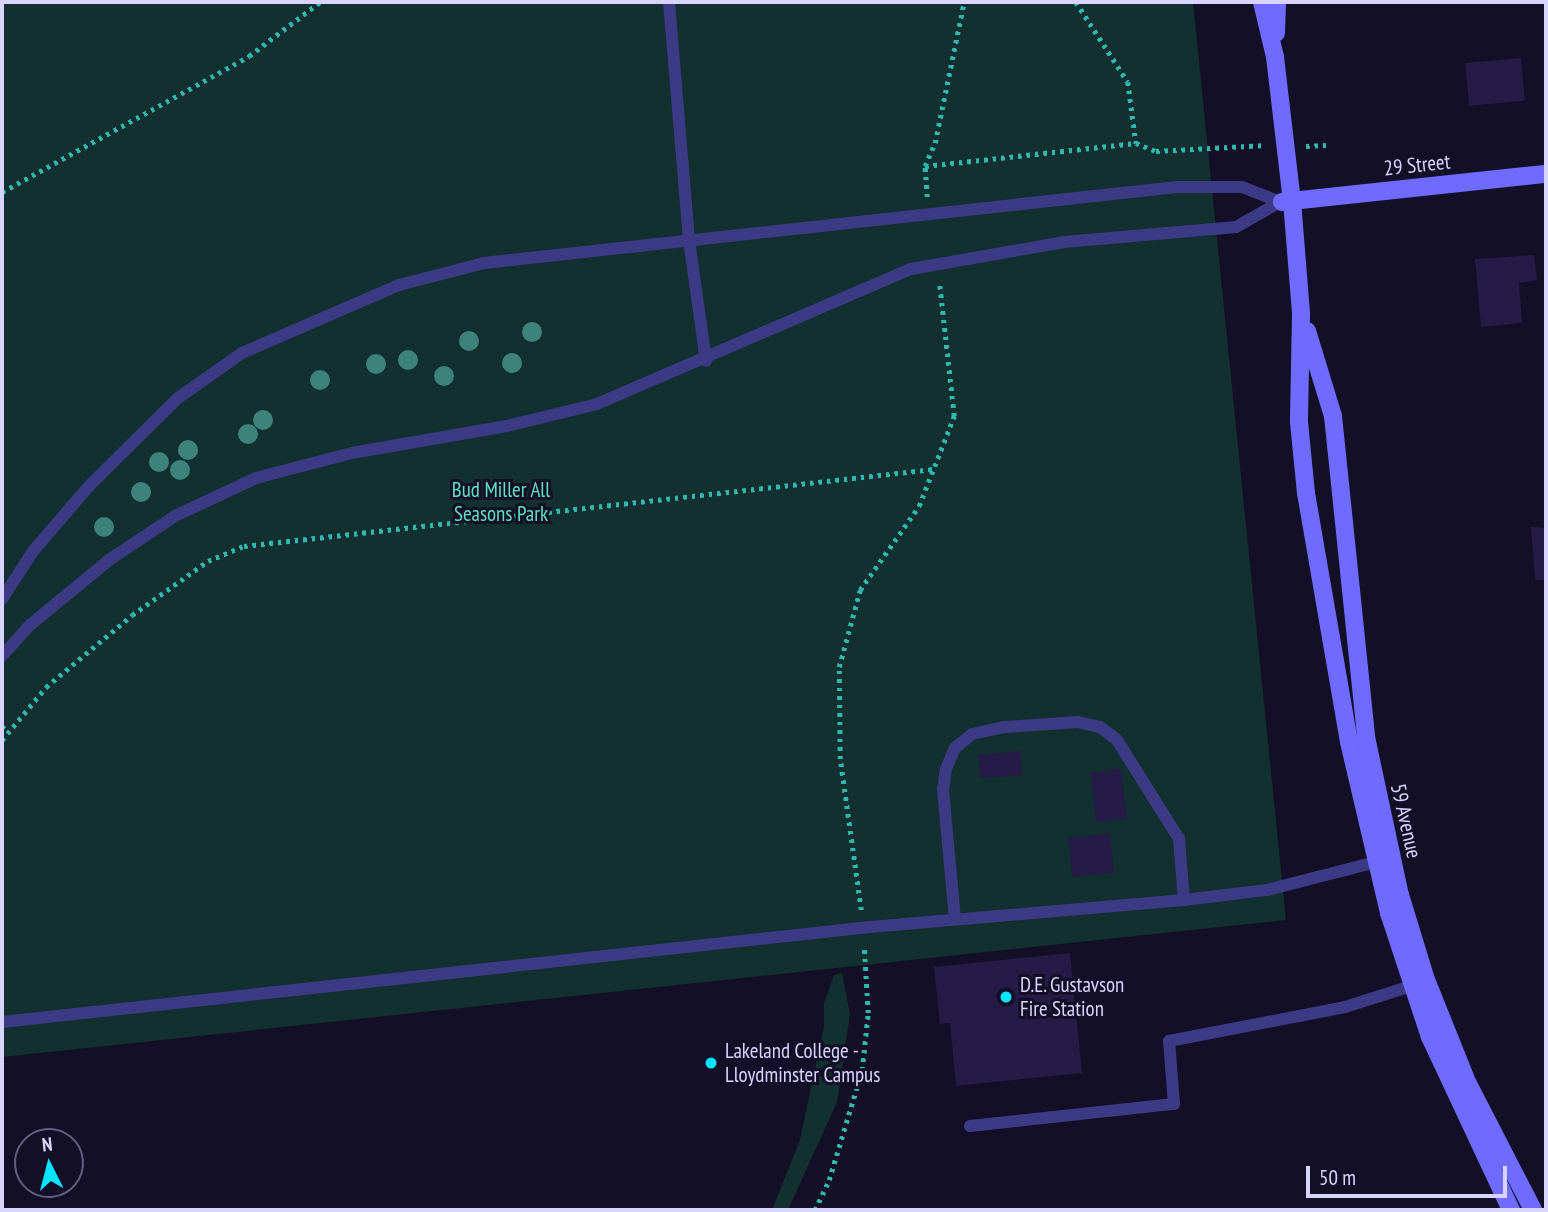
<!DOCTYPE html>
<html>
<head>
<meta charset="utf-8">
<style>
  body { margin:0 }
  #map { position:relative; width:1548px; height:1212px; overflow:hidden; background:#130f26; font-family:"PT Sans Narrow",sans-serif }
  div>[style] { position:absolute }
  .green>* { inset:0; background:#12302f }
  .building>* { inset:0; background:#241b47; transform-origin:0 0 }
  .path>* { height:4.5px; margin-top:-2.25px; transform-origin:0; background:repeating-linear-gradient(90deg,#2fb8b0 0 3.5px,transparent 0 8.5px) }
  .lane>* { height:12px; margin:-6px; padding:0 6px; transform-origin:6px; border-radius:6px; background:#3d3a85 }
  .secondary>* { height:18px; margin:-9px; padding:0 9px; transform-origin:9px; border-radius:9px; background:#6f6bff }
  .trees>* { width:20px; height:20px; margin:-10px; border-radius:50%; background:#3d827b }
  .dots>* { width:19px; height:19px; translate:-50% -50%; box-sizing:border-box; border:4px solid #130f26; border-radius:50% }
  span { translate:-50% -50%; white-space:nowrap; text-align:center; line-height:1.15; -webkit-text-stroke:6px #130f26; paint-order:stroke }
  .street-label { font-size:21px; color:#d9d4ff }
  .park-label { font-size:21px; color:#5fe0c0 }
  .poi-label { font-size:21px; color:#d9d4ff }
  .left { translate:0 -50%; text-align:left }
  .frame { position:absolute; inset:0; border:4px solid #d9d4ff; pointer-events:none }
  .north { position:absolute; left:14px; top:1128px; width:70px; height:70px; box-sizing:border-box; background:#130f26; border:2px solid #625e7d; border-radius:50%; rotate:354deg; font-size:19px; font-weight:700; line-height:28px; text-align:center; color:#d9d4ff }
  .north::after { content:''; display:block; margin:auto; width:24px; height:32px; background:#00e5ff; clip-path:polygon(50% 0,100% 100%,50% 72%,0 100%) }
  .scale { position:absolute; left:1306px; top:1166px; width:201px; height:32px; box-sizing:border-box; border:4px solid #d9d4ff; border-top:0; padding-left:9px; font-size:21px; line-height:24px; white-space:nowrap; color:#d9d4ff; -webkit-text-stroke:5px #130f26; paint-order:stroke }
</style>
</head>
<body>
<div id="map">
  <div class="green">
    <i style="clip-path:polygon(2px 2px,1193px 2px,1286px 920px,2px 1057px)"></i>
    <i style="clip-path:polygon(842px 973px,850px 1014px,837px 1102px,788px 1210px,772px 1210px,800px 1140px,824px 1026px,824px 1003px,834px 975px)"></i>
  </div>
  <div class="building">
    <i style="left:1521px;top:58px;width:43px;height:56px;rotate:85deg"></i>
    <i style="clip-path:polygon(1534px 255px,1537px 280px,1519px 283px,1522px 323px,1481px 327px,1475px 259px)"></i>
    <i style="clip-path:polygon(1531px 527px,1546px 528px,1546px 580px,1535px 580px)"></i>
    <i style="left:1020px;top:751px;width:24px;height:42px;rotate:85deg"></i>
    <i style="left:1121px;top:769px;width:50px;height:31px;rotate:83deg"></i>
    <i style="left:1110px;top:833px;width:40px;height:42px;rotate:84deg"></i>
    <i style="clip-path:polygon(1070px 953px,1082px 1073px,956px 1086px,950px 1023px,940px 1024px,934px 967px)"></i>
  </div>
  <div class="path">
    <i style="left:1076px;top:2px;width:95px;rotate:57deg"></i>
    <i style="left:1128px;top:82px;width:62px;rotate:82.5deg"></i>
    <i style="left:1306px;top:146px;width:20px;rotate:-3deg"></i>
    <i style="left:925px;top:166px;width:212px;rotate:-6.2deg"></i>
    <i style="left:1136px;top:143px;width:22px;rotate:22deg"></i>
    <i style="left:1156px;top:151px;width:110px;rotate:-3.1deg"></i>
    <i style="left:2px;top:192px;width:282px;rotate:-28.8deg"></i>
    <i style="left:249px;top:56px;width:89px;rotate:-37.3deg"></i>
    <i style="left:927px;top:197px;width:31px;rotate:-94deg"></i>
    <i style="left:925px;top:166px;width:25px;rotate:-67deg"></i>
    <i style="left:935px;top:143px;width:144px;rotate:-78.4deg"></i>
    <i style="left:2px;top:726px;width:7px;rotate:45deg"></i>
    <i style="left:2px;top:740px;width:69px;rotate:-50.3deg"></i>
    <i style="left:46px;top:687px;width:112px;rotate:-39.9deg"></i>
    <i style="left:132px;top:615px;width:93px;rotate:-35.4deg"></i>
    <i style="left:208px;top:561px;width:39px;rotate:-23deg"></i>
    <i style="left:244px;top:546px;width:694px;rotate:-6.37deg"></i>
    <i style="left:861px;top:910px;width:152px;rotate:-97.9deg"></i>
    <i style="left:840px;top:759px;width:92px;rotate:-90.6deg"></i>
    <i style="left:839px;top:667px;width:80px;rotate:-74.7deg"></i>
    <i style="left:860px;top:590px;width:103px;rotate:-54.9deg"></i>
    <i style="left:919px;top:506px;width:97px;rotate:-68.7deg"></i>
    <i style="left:954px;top:416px;width:136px;rotate:-96.3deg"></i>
    <i style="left:815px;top:1210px;width:33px;rotate:-65deg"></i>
    <i style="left:829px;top:1180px;width:115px;rotate:-73.3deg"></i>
    <i style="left:862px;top:1070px;width:57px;rotate:-84deg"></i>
    <i style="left:868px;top:1013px;width:66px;rotate:-93.5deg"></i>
  </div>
  <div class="lane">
    <i style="left:669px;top:2px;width:239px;rotate:85.2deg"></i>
    <i style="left:689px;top:240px;width:122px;rotate:82deg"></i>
    <i style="left:2px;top:599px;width:59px;rotate:-56.9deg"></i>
    <i style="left:34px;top:550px;width:86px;rotate:-49.3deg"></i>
    <i style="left:90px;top:485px;width:124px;rotate:-44.7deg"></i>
    <i style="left:178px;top:398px;width:78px;rotate:-35.1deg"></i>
    <i style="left:242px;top:353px;width:171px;rotate:-23.4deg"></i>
    <i style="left:399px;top:285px;width:88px;rotate:-14.5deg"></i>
    <i style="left:484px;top:263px;width:697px;rotate:-6.26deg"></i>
    <i style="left:1177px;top:187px;width:65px"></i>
    <i style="left:1242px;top:187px;width:41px;rotate:21.5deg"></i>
    <i style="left:2px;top:656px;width:42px;rotate:-47.9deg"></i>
    <i style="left:30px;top:625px;width:102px;rotate:-39.4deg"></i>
    <i style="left:109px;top:560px;width:79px;rotate:-33.7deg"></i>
    <i style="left:175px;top:516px;width:89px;rotate:-25.1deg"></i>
    <i style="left:256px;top:478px;width:99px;rotate:-14.6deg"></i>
    <i style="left:352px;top:453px;width:157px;rotate:-9.9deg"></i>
    <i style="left:507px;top:426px;width:93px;rotate:-13.7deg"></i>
    <i style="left:597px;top:404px;width:342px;rotate:-23.3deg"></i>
    <i style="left:911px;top:269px;width:155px;rotate:-10deg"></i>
    <i style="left:1064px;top:242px;width:173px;rotate:-5deg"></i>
    <i style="left:1236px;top:227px;width:51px;rotate:-29.6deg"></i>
    <i style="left:955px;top:919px;width:130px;rotate:-95.3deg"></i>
    <i style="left:943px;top:790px;width:21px;rotate:-82deg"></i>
    <i style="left:946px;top:769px;width:23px;rotate:-67deg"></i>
    <i style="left:955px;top:748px;width:22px;rotate:-39deg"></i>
    <i style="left:972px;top:734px;width:35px;rotate:-12deg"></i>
    <i style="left:1006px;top:727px;width:72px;rotate:-4deg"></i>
    <i style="left:1078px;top:722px;width:23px;rotate:13deg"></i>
    <i style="left:1100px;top:727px;width:21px;rotate:37deg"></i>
    <i style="left:1117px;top:740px;width:117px;rotate:57.9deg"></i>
    <i style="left:1179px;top:839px;width:61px;rotate:85.3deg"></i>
    <i style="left:2px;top:1022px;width:873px;rotate:-6.25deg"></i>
    <i style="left:870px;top:927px;width:315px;rotate:-4.9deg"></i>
    <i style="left:1184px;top:900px;width:84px;rotate:-6.9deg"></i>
    <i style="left:1267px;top:890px;width:121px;rotate:-14.4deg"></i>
    <i style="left:970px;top:1126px;width:205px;rotate:-6.2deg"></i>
    <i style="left:1174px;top:1104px;width:63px;rotate:-94.5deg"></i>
    <i style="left:1169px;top:1041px;width:179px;rotate:-10.9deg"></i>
    <i style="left:1345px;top:1007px;width:77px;rotate:-17.5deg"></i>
  </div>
  <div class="secondary">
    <i style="left:1262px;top:2px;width:57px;rotate:76.7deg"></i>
    <i style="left:1275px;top:57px;width:145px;rotate:83.3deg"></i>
    <i style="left:1292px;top:201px;width:113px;rotate:85.4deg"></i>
    <i style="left:1301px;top:314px;width:108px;rotate:91.1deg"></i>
    <i style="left:1299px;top:422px;width:71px;rotate:84.4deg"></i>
    <i style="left:1306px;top:493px;width:253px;rotate:80.2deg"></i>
    <i style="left:1349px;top:742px;width:176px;rotate:76.8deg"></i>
    <i style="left:1389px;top:913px;width:131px;rotate:71.7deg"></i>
    <i style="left:1430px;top:1037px;width:191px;rotate:64.9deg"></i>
    <i style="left:1276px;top:33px;width:31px;rotate:-88deg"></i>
    <i style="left:1282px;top:202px;width:265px;rotate:-6.1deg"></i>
    <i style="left:1307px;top:331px;width:89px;rotate:73deg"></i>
    <i style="left:1333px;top:416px;width:323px;rotate:84.1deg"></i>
    <i style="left:1366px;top:737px;width:162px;rotate:77.9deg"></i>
    <i style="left:1400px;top:895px;width:86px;rotate:73deg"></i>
    <i style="left:1425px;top:977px;width:113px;rotate:68.2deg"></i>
    <i style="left:1467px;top:1082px;width:144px;rotate:62.7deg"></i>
  </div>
  <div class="trees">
    <i style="left:532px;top:332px"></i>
    <i style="left:469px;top:341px"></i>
    <i style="left:408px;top:360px"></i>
    <i style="left:512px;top:363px"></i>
    <i style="left:376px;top:364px"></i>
    <i style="left:444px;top:376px"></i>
    <i style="left:320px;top:380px"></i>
    <i style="left:263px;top:420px"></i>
    <i style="left:248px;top:434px"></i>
    <i style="left:188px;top:450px"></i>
    <i style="left:159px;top:462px"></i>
    <i style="left:180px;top:470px"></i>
    <i style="left:141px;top:492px"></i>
    <i style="left:104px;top:527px"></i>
  </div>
  <div class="dots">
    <i style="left:1006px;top:997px;background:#00e5ff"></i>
    <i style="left:711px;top:1063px;background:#00e5ff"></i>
  </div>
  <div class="street-label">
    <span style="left:1417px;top:165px;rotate:-6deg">29 Street</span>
    <span style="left:1406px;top:821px;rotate:77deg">59 Avenue</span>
  </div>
  <div class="park-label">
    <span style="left:501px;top:502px">Bud Miller All<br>Seasons Park</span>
  </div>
  <div class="poi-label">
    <span class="left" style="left:1020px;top:997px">D.E. Gustavson<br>Fire Station</span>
    <span class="left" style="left:725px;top:1063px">Lakeland College -<br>Lloydminster Campus</span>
  </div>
  <div class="frame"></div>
  <div class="north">N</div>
  <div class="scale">50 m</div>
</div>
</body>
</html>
